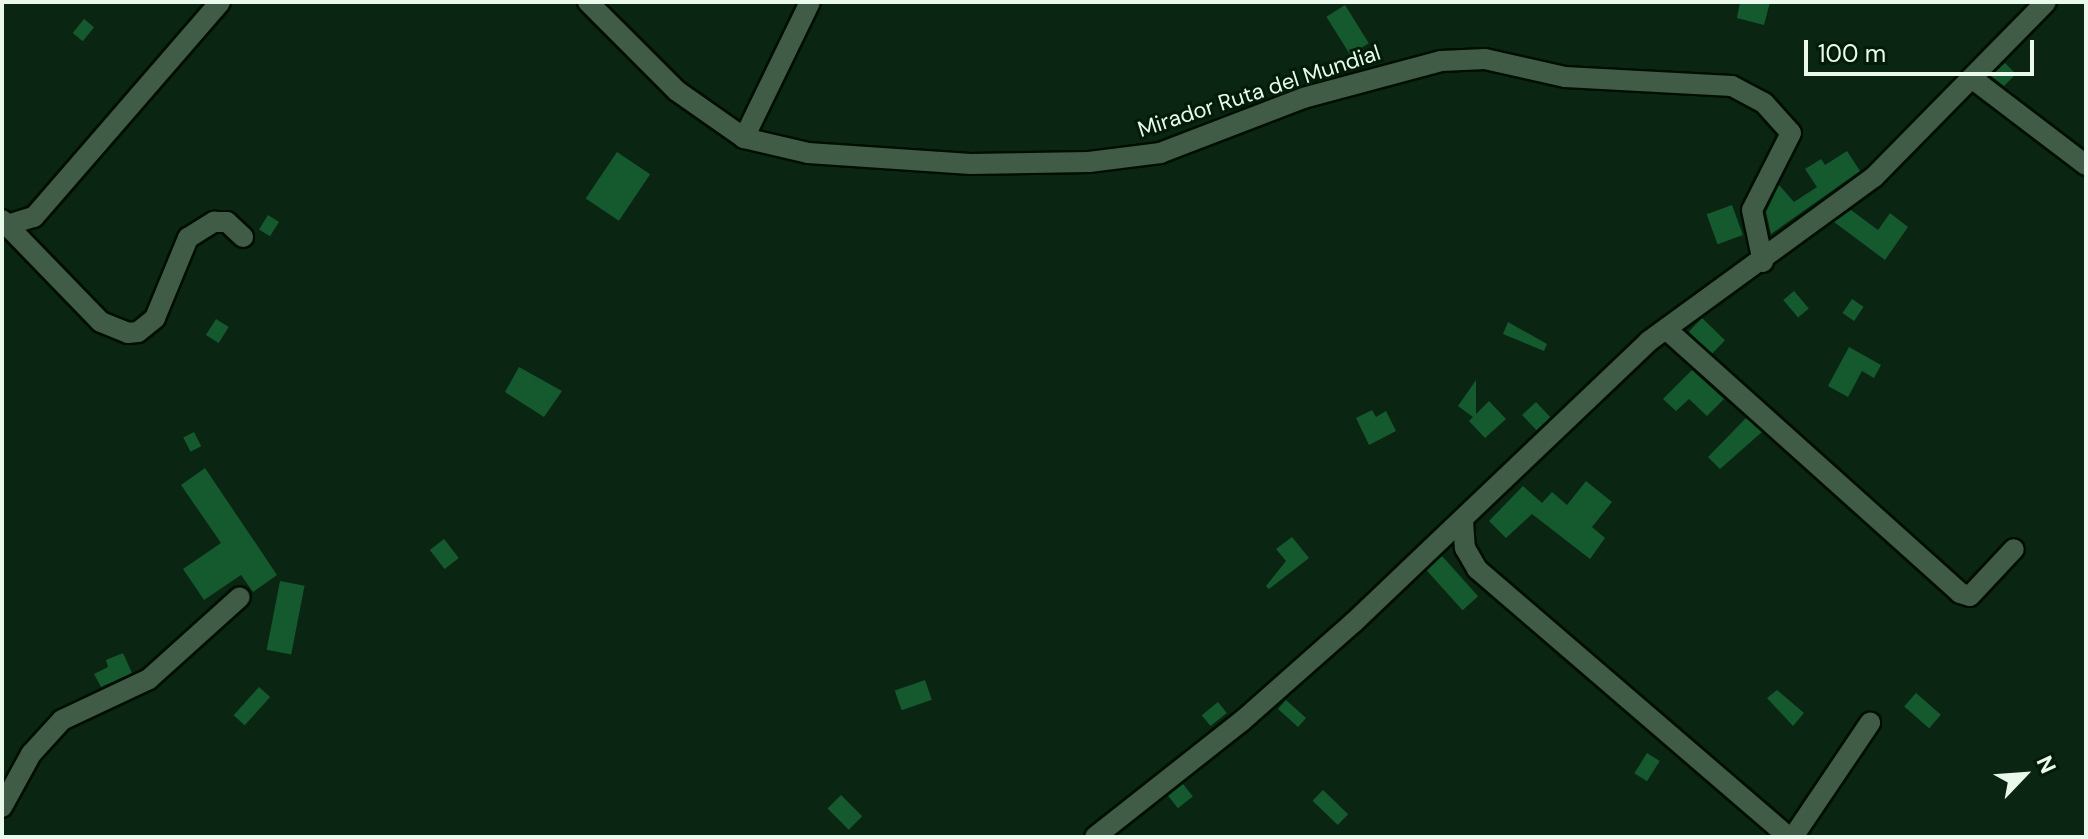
<!DOCTYPE html>
<html>
<head>
<meta charset="utf-8">
<style>
  body { margin:0 }
  #map { position:relative; width:2088px; height:839px; overflow:hidden; background:#0b2513; font-family:"DM Sans",sans-serif }
  div>[style] { position:absolute }
  .building>* { inset:0; background:#15592e; transform-origin:0 0 }
  .roads { filter:drop-shadow(2px 0 #000e02) drop-shadow(-2px 0 #000e02) drop-shadow(0 2px #000e02) drop-shadow(0 -2px #000e02) }
  .minor>* { height:20px; margin:-10px; padding:0 10px; transform-origin:10px; border-radius:10px; background:#405b46 }
  span { translate:-50% -50%; white-space:nowrap; text-align:center; line-height:1.15; -webkit-text-stroke:6px #031c0a; paint-order:stroke }
  .street-label { font-size:22px; color:#e9f9ec }
  .frame { position:absolute; inset:0; border:4px solid #e9f9ec; pointer-events:none }
  .north { position:absolute; left:1984px; top:735px; width:80px; height:80px; -webkit-text-stroke:6px #031c0a; paint-order:stroke; rotate:65deg; font-size:22px; font-weight:700; line-height:32px; text-align:center; color:#e9f9ec }
  .north::after { content:''; display:block; margin:auto; width:28px; height:36px; background:#e9f9ec; clip-path:polygon(50% 0,100% 100%,50% 72%,0 100%) }
  .scale { position:absolute; left:1804px; top:40px; width:230px; height:36px; box-sizing:border-box; border:4px solid #e9f9ec; border-top:0; padding-left:10px; font-size:24px; line-height:28px; white-space:nowrap; color:#e9f9ec; -webkit-text-stroke:6px #031c0a; paint-order:stroke }
</style>
</head>
<body>
<div id="map">
  <div class="building">
    <i style="clip-path:polygon(1740px 2px,1770px 2px,1764px 25px,1737px 18px)"></i>
    <i style="left:1345px;top:5px;width:45px;height:22px;rotate:58deg"></i>
    <i style="left:84px;top:19px;width:13px;height:18px;rotate:39deg"></i>
    <i style="clip-path:polygon(2005px 63px,2016px 74px,2004px 86px,1991px 76px)"></i>
    <i style="clip-path:polygon(1847px 151px,1860px 171px,1771px 234px,1766px 212px,1779px 185px,1794px 202px,1817px 187px,1805px 169px,1821px 159px,1825px 165px)"></i>
    <i style="left:617px;top:152px;width:40px;height:56px;rotate:34deg"></i>
    <i style="left:1732px;top:205px;width:32px;height:27px;rotate:70deg"></i>
    <i style="clip-path:polygon(1851px 210px,1878px 230px,1890px 213px,1908px 227px,1885px 260px,1834px 222px)"></i>
    <i style="left:268px;top:215px;width:13px;height:17px;rotate:32deg"></i>
    <i style="left:1794px;top:291px;width:23px;height:14px;rotate:50deg"></i>
    <i style="left:1852px;top:299px;width:14px;height:17px;rotate:34deg"></i>
    <i style="left:1702px;top:318px;width:32px;height:19px;rotate:44deg"></i>
    <i style="left:216px;top:319px;width:15px;height:19px;rotate:32deg"></i>
    <i style="clip-path:polygon(1508px 322px,1547px 344px,1544px 351px,1503px 334px)"></i>
    <i style="clip-path:polygon(1849px 347px,1881px 365px,1874px 378px,1862px 371px,1848px 397px,1828px 386px)"></i>
    <i style="clip-path:polygon(519px 367px,562px 391px,544px 417px,505px 392px)"></i>
    <i style="clip-path:polygon(1692px 370px,1724px 399px,1707px 416px,1689px 399px,1676px 411px,1663px 399px)"></i>
    <i style="clip-path:polygon(1476px 380px,1476px 414px,1489px 401px,1506px 419px,1485px 438px,1469px 421px,1473px 417px,1458px 406px)"></i>
    <i style="left:1536px;top:402px;width:21px;height:19px;rotate:47deg"></i>
    <i style="clip-path:polygon(1372px 410px,1376px 417px,1386px 411px,1396px 431px,1369px 445px,1356px 418px)"></i>
    <i style="clip-path:polygon(1746px 418px,1762px 432px,1720px 469px,1708px 457px)"></i>
    <i style="left:194px;top:432px;width:16px;height:12px;rotate:63deg"></i>
    <i style="clip-path:polygon(205px 468px,277px 575px,253px 592px,241px 575px,204px 600px,183px 569px,221px 543px,181px 485px)"></i>
    <i style="clip-path:polygon(1586px 481px,1612px 502px,1592px 527px,1605px 538px,1590px 559px,1532px 514px,1506px 538px,1489px 521px,1523px 486px,1542px 503px,1552px 492px,1567px 505px)"></i>
    <i style="clip-path:polygon(1292px 537px,1309px 558px,1269px 589px,1266px 586px,1286px 561px,1276px 549px)"></i>
    <i style="left:444px;top:539px;width:24px;height:18px;rotate:52deg"></i>
    <i style="left:1442px;top:556px;width:54px;height:21px;rotate:48deg"></i>
    <i style="left:280px;top:581px;width:25px;height:70px;rotate:11deg"></i>
    <i style="clip-path:polygon(123px 653px,132px 673px,101px 687px,94px 674px,108px 667px,106px 660px)"></i>
    <i style="left:925px;top:680px;width:21px;height:32px;rotate:71deg"></i>
    <i style="left:259px;top:687px;width:15px;height:38px;rotate:42deg"></i>
    <i style="clip-path:polygon(1777px 690px,1804px 713px,1793px 726px,1767px 698px)"></i>
    <i style="left:1916px;top:693px;width:33px;height:18px;rotate:41deg"></i>
    <i style="left:1286px;top:700px;width:27px;height:12px;rotate:42deg"></i>
    <i style="left:1218px;top:702px;width:14px;height:21px;rotate:51deg"></i>
    <i style="left:1647px;top:753px;width:15px;height:24px;rotate:32deg"></i>
    <i style="left:1183px;top:784px;width:16px;height:19px;rotate:52deg"></i>
    <i style="left:1323px;top:790px;width:35px;height:15px;rotate:44deg"></i>
    <i style="left:841px;top:795px;width:30px;height:19px;rotate:45deg"></i>
  </div>
  <div class="roads">
    <div class="minor">
      <i style="left:588px;top:2px;width:126px;rotate:45deg"></i>
      <i style="left:677px;top:91px;width:82px;rotate:35deg"></i>
      <i style="left:744px;top:138px;width:66px;rotate:13.2deg"></i>
      <i style="left:808px;top:153px;width:163px;rotate:3.9deg"></i>
      <i style="left:971px;top:164px;width:118px;rotate:-1deg"></i>
      <i style="left:1089px;top:162px;width:72px;rotate:-7.2deg"></i>
      <i style="left:1160px;top:153px;width:153px;rotate:-21deg"></i>
      <i style="left:1303px;top:98px;width:143px;rotate:-15deg"></i>
      <i style="left:1441px;top:61px;width:44px;rotate:-2.6deg"></i>
      <i style="left:1485px;top:59px;width:82px;rotate:12.7deg"></i>
      <i style="left:1565px;top:77px;width:167px;rotate:3.1deg"></i>
      <i style="left:1732px;top:86px;width:36px;rotate:28deg"></i>
      <i style="left:1764px;top:103px;width:40px;rotate:48deg"></i>
      <i style="left:1791px;top:133px;width:86px;rotate:116.9deg"></i>
      <i style="left:1752px;top:210px;width:53px;rotate:78.1deg"></i>
      <i style="left:1973px;top:79px;width:142px;rotate:37.3deg"></i>
      <i style="left:744px;top:138px;width:151px;rotate:-64.1deg"></i>
      <i style="left:2px;top:220px;width:142px;rotate:45.9deg"></i>
      <i style="left:101px;top:322px;width:29px;rotate:22deg"></i>
      <i style="left:128px;top:333px;width:10px;rotate:-6deg"></i>
      <i style="left:138px;top:332px;width:22px;rotate:-39deg"></i>
      <i style="left:155px;top:318px;width:87px;rotate:-67.6deg"></i>
      <i style="left:188px;top:238px;width:31px;rotate:-32deg"></i>
      <i style="left:214px;top:222px;width:13px"></i>
      <i style="left:227px;top:222px;width:22px;rotate:43deg"></i>
      <i style="left:7px;top:225px;width:28px;rotate:-17deg"></i>
      <i style="left:34px;top:217px;width:284px;rotate:-49.1deg"></i>
      <i style="left:1666px;top:329px;width:395px;rotate:41.9deg"></i>
      <i style="left:1960px;top:593px;width:10px;rotate:17deg"></i>
      <i style="left:1970px;top:596px;width:64px;rotate:-46.9deg"></i>
      <i style="left:1463px;top:521px;width:27px;rotate:86deg"></i>
      <i style="left:1465px;top:548px;width:24px;rotate:60deg"></i>
      <i style="left:1477px;top:569px;width:411px;rotate:40.7deg"></i>
      <i style="left:2px;top:807px;width:60px;rotate:-61.3deg"></i>
      <i style="left:31px;top:754px;width:46px;rotate:-47.6deg"></i>
      <i style="left:62px;top:720px;width:96px;rotate:-25.2deg"></i>
      <i style="left:149px;top:679px;width:122px;rotate:-42deg"></i>
      <i style="left:1095px;top:837px;width:187px;rotate:-38.3deg"></i>
      <i style="left:1242px;top:721px;width:149px;rotate:-41.5deg"></i>
      <i style="left:1354px;top:622px;width:407px;rotate:-43.6deg"></i>
      <i style="left:1649px;top:341px;width:278px;rotate:-36.1deg"></i>
      <i style="left:1874px;top:177px;width:245px;rotate:-45.5deg"></i>
      <i style="left:1793px;top:837px;width:138px;rotate:-56deg"></i>
    </div>
  </div>
  <div class="street-label">
    <span style="left:1259px;top:91px;rotate:-18deg">Mirador Ruta del Mundial</span>
  </div>
  <div class="frame"></div>
  <div class="north">N</div>
  <div class="scale">100 m</div>
</div>
</body>
</html>
